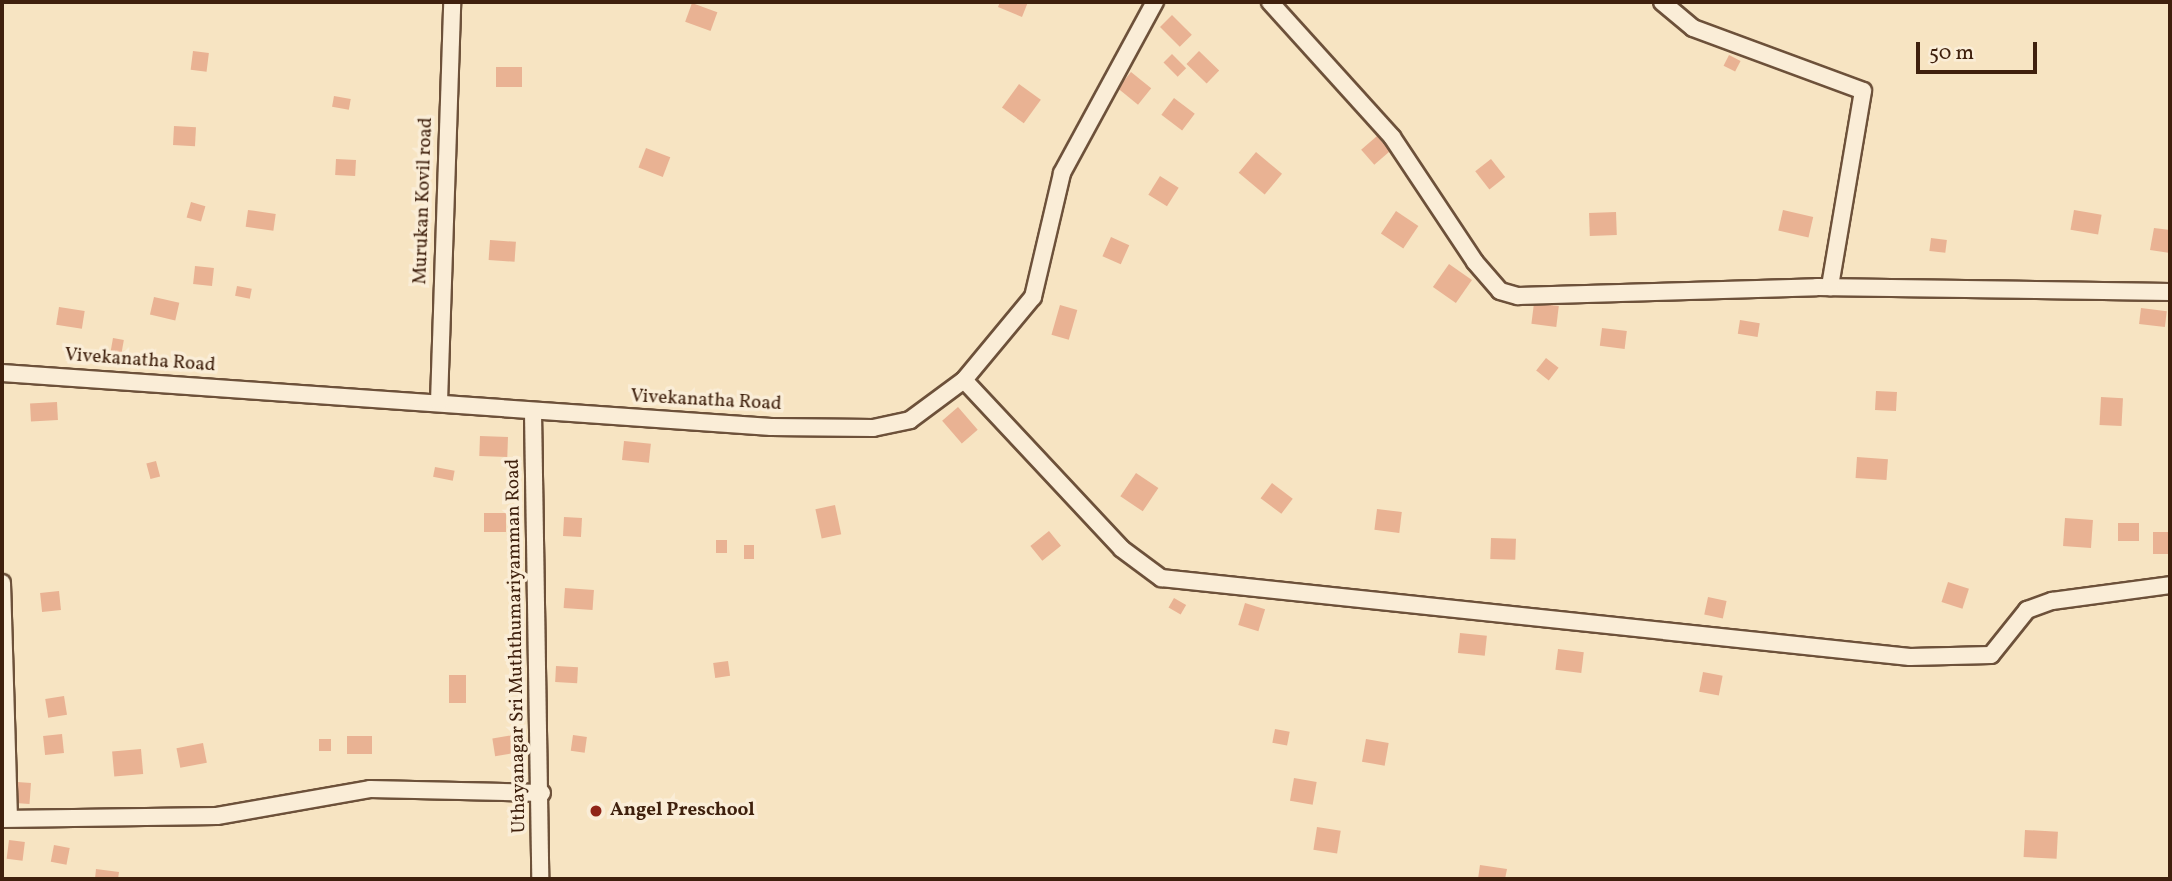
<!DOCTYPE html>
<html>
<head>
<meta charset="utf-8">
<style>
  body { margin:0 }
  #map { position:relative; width:2172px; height:881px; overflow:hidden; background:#f7e4c2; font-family:Vollkorn,serif }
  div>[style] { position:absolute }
  .building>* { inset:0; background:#e9b293; transform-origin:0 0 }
  .roads { filter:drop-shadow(2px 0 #6d513a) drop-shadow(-2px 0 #6d513a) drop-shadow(0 2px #6d513a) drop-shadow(0 -2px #6d513a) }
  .minor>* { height:16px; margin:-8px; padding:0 8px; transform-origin:8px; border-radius:8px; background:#faedd7 }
  .dots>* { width:19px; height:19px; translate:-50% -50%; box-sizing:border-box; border:4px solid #faedd7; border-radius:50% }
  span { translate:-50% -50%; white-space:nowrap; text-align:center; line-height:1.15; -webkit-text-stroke:7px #faedd7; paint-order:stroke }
  .street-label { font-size:19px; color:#3f200d }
  .poi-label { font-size:19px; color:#3f200d; font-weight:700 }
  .left { translate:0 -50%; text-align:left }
  .frame { position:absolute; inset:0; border:4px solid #3f200d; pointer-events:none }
  .scale { position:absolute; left:1916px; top:42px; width:121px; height:32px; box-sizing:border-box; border:4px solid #3f200d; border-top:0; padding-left:9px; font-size:21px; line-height:24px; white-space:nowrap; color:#3f200d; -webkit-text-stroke:5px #faedd7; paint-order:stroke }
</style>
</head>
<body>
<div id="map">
  <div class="building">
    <i style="clip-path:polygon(1000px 2px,1028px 2px,1022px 17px,998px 7px)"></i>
    <i style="left:692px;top:3px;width:27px;height:20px;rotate:20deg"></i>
    <i style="left:1172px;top:15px;width:28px;height:17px;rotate:45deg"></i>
    <i style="left:193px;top:51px;width:16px;height:19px;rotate:7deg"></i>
    <i style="left:1199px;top:51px;width:28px;height:18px;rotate:44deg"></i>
    <i style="left:1172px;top:54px;width:20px;height:12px;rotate:45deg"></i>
    <i style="left:1729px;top:55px;width:13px;height:12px;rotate:27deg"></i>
    <i style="left:496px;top:67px;width:26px;height:20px"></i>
    <i style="left:1131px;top:72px;width:26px;height:21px;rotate:39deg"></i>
    <i style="left:1019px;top:84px;width:27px;height:29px;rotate:36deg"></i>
    <i style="left:334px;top:96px;width:17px;height:11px;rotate:10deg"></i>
    <i style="left:1174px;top:98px;width:26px;height:21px;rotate:37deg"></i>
    <i style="left:174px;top:126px;width:22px;height:19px;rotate:3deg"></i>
    <i style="left:1377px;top:136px;width:20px;height:21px;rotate:49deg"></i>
    <i style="left:646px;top:148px;width:26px;height:21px;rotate:21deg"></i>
    <i style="left:1256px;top:152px;width:34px;height:27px;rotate:40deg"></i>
    <i style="left:336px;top:159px;width:20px;height:16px;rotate:3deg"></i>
    <i style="left:1491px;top:159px;width:23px;height:20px;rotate:52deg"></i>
    <i style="left:1160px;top:176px;width:22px;height:22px;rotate:32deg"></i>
    <i style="left:191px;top:202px;width:15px;height:16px;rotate:16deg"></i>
    <i style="left:248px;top:210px;width:28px;height:17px;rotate:8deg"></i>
    <i style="left:1783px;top:210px;width:31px;height:21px;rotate:13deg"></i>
    <i style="left:2074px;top:210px;width:28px;height:20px;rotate:10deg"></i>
    <i style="left:1396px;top:211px;width:27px;height:27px;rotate:34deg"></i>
    <i style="left:1616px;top:212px;width:23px;height:27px;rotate:88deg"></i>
    <i style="clip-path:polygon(2154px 228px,2170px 230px,2170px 253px,2150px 250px)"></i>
    <i style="left:1111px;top:237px;width:20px;height:21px;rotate:24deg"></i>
    <i style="left:1931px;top:238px;width:16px;height:13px;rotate:7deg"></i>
    <i style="left:490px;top:240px;width:26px;height:20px;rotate:4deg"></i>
    <i style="left:1449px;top:264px;width:28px;height:28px;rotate:35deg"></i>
    <i style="left:195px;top:266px;width:19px;height:18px;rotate:6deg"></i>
    <i style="left:237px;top:286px;width:15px;height:10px;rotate:11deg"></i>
    <i style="left:154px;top:297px;width:26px;height:18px;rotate:13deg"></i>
    <i style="left:1534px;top:303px;width:25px;height:21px;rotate:7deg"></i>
    <i style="left:1060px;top:305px;width:18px;height:31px;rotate:16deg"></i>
    <i style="left:59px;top:307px;width:26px;height:18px;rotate:9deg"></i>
    <i style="left:2141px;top:308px;width:26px;height:16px;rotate:7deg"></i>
    <i style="left:1740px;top:320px;width:20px;height:14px;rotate:9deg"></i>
    <i style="left:1602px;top:328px;width:25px;height:18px;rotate:7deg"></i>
    <i style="left:113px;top:338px;width:11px;height:15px;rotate:10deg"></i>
    <i style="left:1546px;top:358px;width:16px;height:16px;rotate:38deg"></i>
    <i style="left:1876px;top:391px;width:21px;height:19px;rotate:3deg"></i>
    <i style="left:2101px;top:397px;width:22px;height:28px;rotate:3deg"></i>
    <i style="left:57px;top:402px;width:18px;height:27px;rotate:87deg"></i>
    <i style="left:958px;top:407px;width:30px;height:21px;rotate:49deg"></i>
    <i style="left:480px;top:436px;width:28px;height:20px;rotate:2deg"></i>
    <i style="left:624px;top:441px;width:27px;height:19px;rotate:6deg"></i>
    <i style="left:1857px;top:457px;width:31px;height:21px;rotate:4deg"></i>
    <i style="left:156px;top:461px;width:16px;height:10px;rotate:75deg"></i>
    <i style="left:435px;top:467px;width:20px;height:10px;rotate:11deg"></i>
    <i style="left:1136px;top:473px;width:27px;height:28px;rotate:34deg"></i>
    <i style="left:1272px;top:483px;width:26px;height:19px;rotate:37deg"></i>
    <i style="left:835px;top:505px;width:30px;height:20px;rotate:78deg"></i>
    <i style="left:1377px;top:509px;width:25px;height:21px;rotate:7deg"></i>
    <i style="left:484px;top:513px;width:22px;height:19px"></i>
    <i style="left:564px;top:517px;width:18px;height:19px;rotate:3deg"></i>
    <i style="left:2065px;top:518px;width:28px;height:28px;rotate:4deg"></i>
    <i style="left:2118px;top:523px;width:21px;height:18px"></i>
    <i style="left:1049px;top:531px;width:19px;height:24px;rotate:51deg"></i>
    <i style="left:2170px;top:532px;width:22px;height:17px;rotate:90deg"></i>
    <i style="left:1491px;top:538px;width:25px;height:21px;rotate:2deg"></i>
    <i style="left:716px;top:540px;width:11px;height:13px"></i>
    <i style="left:744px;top:545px;width:10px;height:14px"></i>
    <i style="left:1948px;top:582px;width:22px;height:21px;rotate:18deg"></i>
    <i style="left:565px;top:588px;width:29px;height:20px;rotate:4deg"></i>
    <i style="left:59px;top:591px;width:19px;height:19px;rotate:84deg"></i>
    <i style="left:1708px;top:597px;width:19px;height:18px;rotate:12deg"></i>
    <i style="left:1174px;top:598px;width:14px;height:11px;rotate:30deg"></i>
    <i style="left:1245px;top:603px;width:21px;height:23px;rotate:17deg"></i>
    <i style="left:1460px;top:633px;width:27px;height:20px;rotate:6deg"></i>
    <i style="left:1558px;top:649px;width:26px;height:21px;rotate:7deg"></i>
    <i style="left:728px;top:661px;width:15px;height:15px;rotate:82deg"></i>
    <i style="left:556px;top:666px;width:22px;height:16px;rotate:3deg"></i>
    <i style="left:1703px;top:672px;width:20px;height:20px;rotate:11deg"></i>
    <i style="left:449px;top:675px;width:17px;height:28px"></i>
    <i style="left:64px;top:696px;width:19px;height:19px;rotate:81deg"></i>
    <i style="left:1275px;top:729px;width:15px;height:14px;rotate:11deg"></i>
    <i style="left:62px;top:734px;width:19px;height:19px;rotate:84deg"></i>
    <i style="left:520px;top:734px;width:18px;height:28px;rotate:81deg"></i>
    <i style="left:573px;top:735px;width:14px;height:16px;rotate:8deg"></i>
    <i style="left:347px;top:736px;width:25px;height:18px"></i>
    <i style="left:331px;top:739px;width:12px;height:12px;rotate:90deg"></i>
    <i style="left:1366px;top:739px;width:23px;height:23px;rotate:10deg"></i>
    <i style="left:203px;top:743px;width:20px;height:27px;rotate:79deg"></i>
    <i style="left:141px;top:749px;width:25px;height:29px;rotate:85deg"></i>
    <i style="left:1294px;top:778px;width:23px;height:23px;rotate:10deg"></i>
    <i style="left:17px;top:782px;width:14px;height:21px;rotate:4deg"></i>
    <i style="left:1317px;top:827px;width:24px;height:23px;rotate:9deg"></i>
    <i style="left:2025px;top:830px;width:33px;height:27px;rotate:3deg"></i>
    <i style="left:9px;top:840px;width:16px;height:19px;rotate:7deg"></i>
    <i style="left:54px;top:845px;width:16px;height:17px;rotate:11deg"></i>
    <i style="clip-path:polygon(1480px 865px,1507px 869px,1505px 879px,1478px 879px)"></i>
    <i style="clip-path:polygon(96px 869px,119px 872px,118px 879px,95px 879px)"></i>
  </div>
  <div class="roads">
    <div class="minor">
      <i style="left:1270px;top:2px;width:182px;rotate:47.9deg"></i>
      <i style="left:1392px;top:137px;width:150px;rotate:56.4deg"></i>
      <i style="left:1475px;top:262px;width:38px;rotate:49deg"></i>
      <i style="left:1500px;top:291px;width:19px;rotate:16deg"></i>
      <i style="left:1518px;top:296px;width:299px;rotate:-1.7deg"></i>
      <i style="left:1817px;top:287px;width:353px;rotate:0.8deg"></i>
      <i style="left:1662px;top:2px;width:40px;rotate:40deg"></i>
      <i style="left:1693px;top:28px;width:181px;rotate:20.3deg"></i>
      <i style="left:1863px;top:91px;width:199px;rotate:99.6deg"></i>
      <i style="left:2px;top:373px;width:771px;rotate:4.02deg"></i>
      <i style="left:771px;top:427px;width:102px;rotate:0.6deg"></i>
      <i style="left:873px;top:428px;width:38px;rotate:-12deg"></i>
      <i style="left:910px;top:420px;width:67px;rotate:-36.5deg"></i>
      <i style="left:964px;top:380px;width:108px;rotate:-50.3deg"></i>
      <i style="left:1033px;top:297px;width:127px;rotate:-76.8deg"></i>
      <i style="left:1062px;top:173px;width:195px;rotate:-61.5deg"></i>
      <i style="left:964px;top:380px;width:231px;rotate:46.9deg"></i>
      <i style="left:1122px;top:549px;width:49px;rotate:36.6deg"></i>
      <i style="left:1161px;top:578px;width:753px;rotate:6.02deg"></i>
      <i style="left:1910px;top:657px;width:81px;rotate:-1.4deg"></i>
      <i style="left:1991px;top:655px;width:58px;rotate:-51.3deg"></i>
      <i style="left:2027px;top:610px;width:27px;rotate:-20deg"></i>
      <i style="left:2052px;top:601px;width:119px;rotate:-7.7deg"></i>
      <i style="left:439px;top:402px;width:400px;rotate:-88.1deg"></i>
      <i style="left:533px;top:412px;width:467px;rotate:89.1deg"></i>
      <i style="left:2px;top:583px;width:235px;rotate:88.3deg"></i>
      <i style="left:2px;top:819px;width:215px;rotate:-0.8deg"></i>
      <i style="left:217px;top:816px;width:155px;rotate:-10deg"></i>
      <i style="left:370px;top:789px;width:172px;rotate:1.3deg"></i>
    </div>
  </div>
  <div class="dots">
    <i style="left:596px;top:811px;background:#8f2418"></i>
  </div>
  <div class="street-label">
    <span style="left:424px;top:201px;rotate:-88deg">Murukan Kovil road</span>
    <span style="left:140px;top:361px;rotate:4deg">Vivekanatha Road</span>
    <span style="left:706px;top:401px;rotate:3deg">Vivekanatha Road</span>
    <span style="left:517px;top:646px;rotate:-91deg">Uthayanagar Sri Muththumariyamman Road</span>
  </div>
  <div class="poi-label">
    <span class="left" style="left:610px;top:811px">Angel Preschool</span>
  </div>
  <div class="frame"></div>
  <div class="scale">50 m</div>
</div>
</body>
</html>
